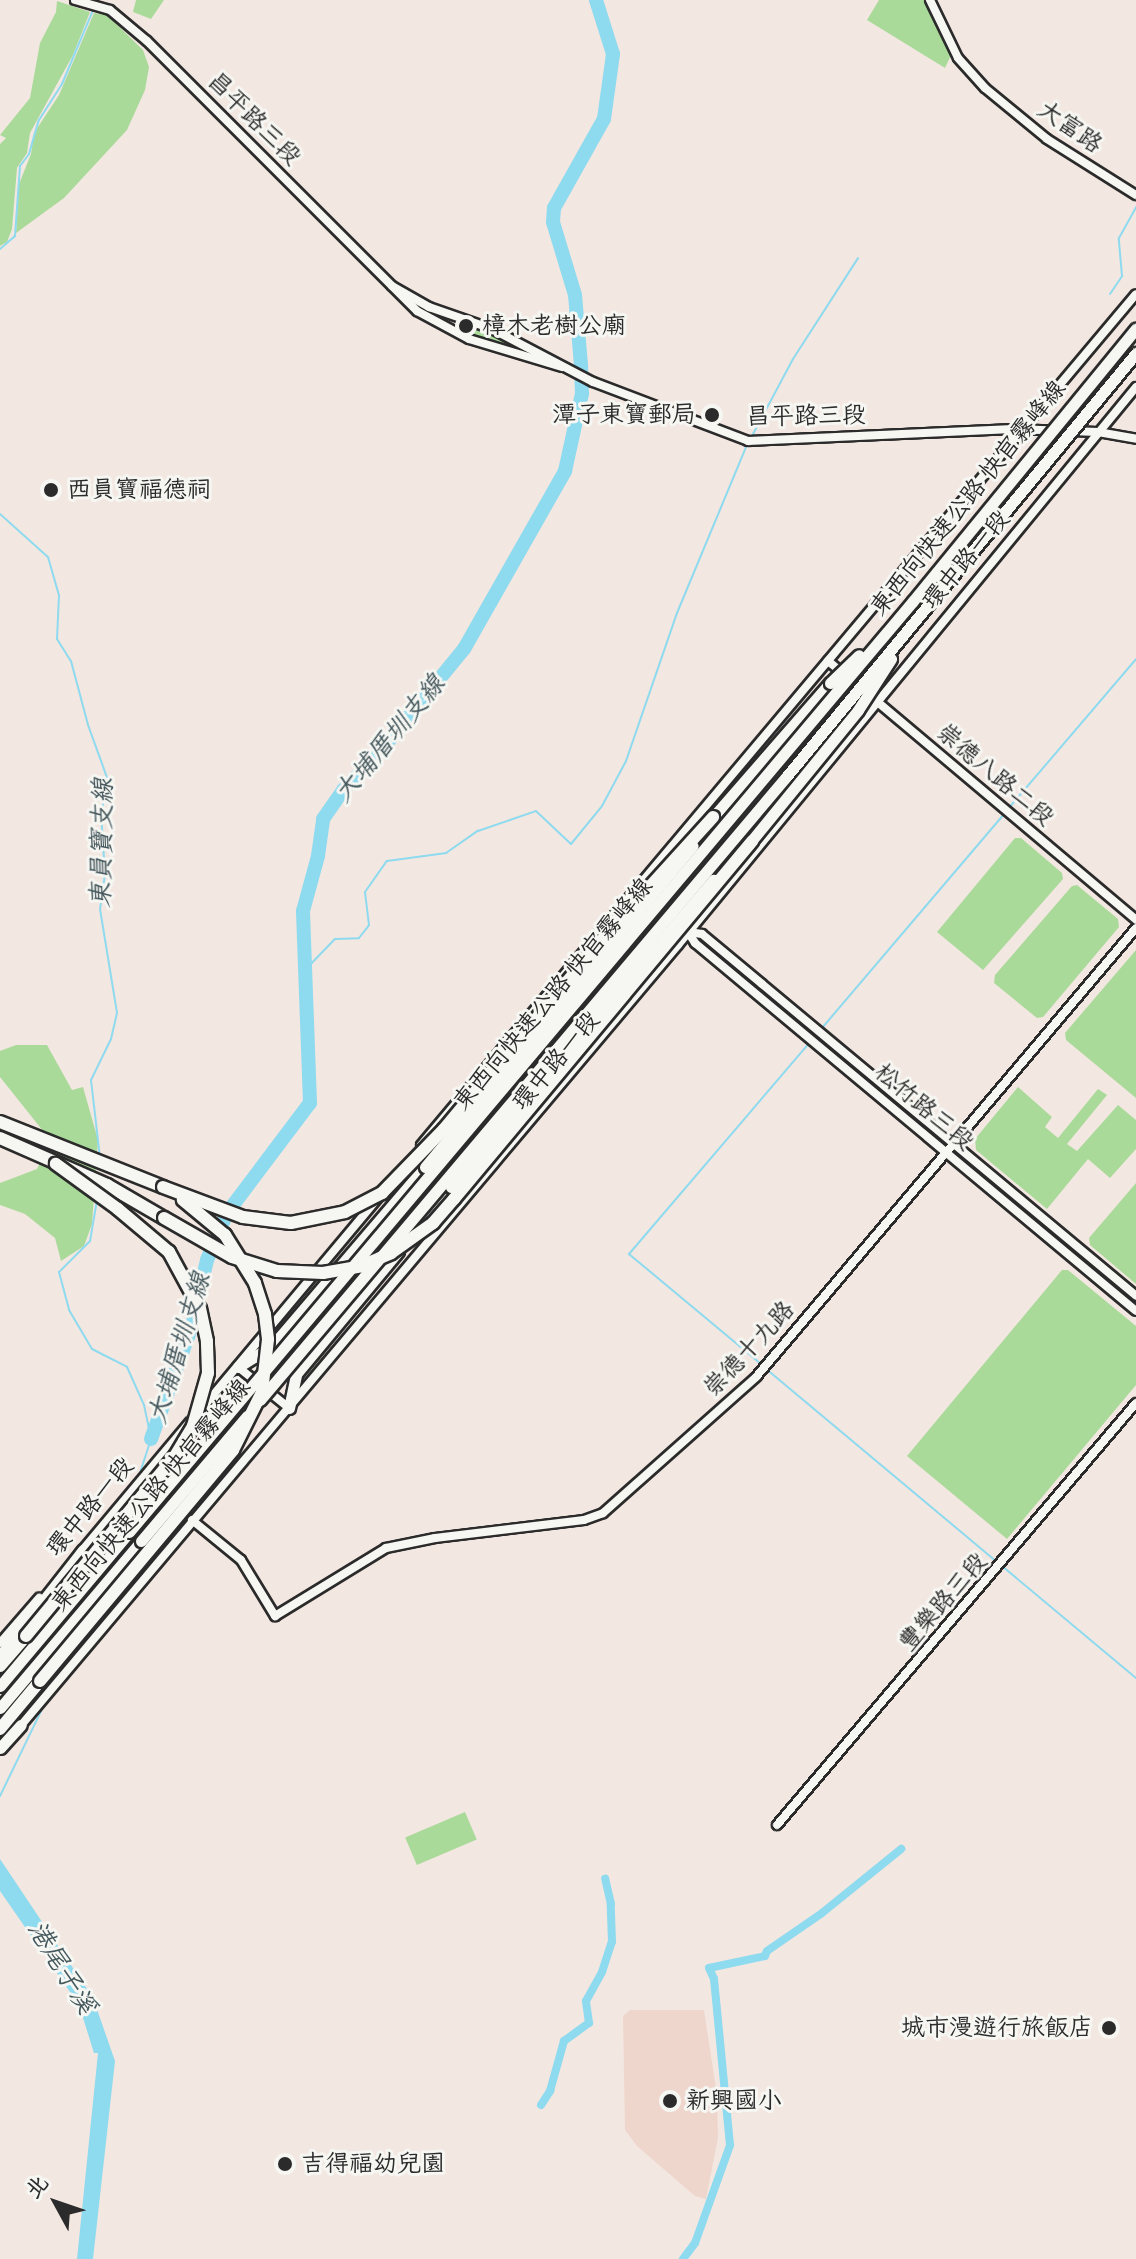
<!DOCTYPE html>
<html>
<head>
<meta charset="utf-8">
<style>
  body { margin:0 }
  #map { position:relative; width:1136px; height:2259px; overflow:hidden; background:#f3e7e1; font-family:"Balsamiq Sans","LXGW WenKai TC",sans-serif }
  div>[style] { position:absolute }
  .built>* { inset:0; background:#efd6cd }
  .green>* { inset:0; background:#aada9a; transform-origin:0 0 }
  .water>* { inset:0; background:#8edaef }
  .stream>* { height:2px; margin:-1px; padding:0 1px; transform-origin:1px; border-radius:1px; background:#8edaef }
  .canal>* { height:8px; margin:-4px; padding:0 4px; transform-origin:4px; border-radius:4px; background:#8edaef }
  .river>* { height:14px; margin:-7px; padding:0 7px; transform-origin:7px; border-radius:7px; background:#8edaef }
  .roads { filter:drop-shadow(2px 0 #2b2b2b) drop-shadow(-2px 0 #2b2b2b) drop-shadow(0 2px #2b2b2b) drop-shadow(0 -2px #2b2b2b) }
  .tertiary>* { height:8px; margin:-4px; padding:0 4px; transform-origin:4px; border-radius:4px; background:#f6f6f2 }
  .trunk>* { height:11px; margin:-5.5px; padding:0 5.5px; transform-origin:5.5px; border-radius:5.5px; background:#f6f6f2 }
  .motorway>* { height:12px; margin:-6px; padding:0 6px; transform-origin:6px; border-radius:6px; background:#f6f6f2 }
  .bridges { filter:drop-shadow(2px 0 #2b2b2b) drop-shadow(-2px 0 #2b2b2b) drop-shadow(0 2px #2b2b2b) drop-shadow(0 -2px #2b2b2b) }
  .trunk-bridge>* { height:11px; margin:-5.5px; padding:0 5.5px; transform-origin:5.5px; border-radius:5.5px; background:#f6f6f2 }
  .motorway-bridge>* { height:12px; margin:-6px; padding:0 6px; transform-origin:6px; border-radius:6px; background:#f6f6f2 }
  .dots>* { width:22px; height:22px; translate:-50% -50%; box-sizing:border-box; border:4px solid #f6f6f2; border-radius:50% }
  span { translate:-50% -50%; white-space:nowrap; text-align:center; line-height:1.15; -webkit-text-stroke:6px #f6f6f2; paint-order:stroke }
  .street-label { font-size:24px; color:#2b2b2b }
  .poi-label { font-size:24px; color:#2b2b2b }
  .left { translate:0 -50%; text-align:left }
  .right { translate:-100% -50%; text-align:right }
  .water-label { font-size:26px; color:#44575c; font-style:italic }
  .north { position:absolute; left:16px; top:2163px; width:80px; height:80px; -webkit-text-stroke:6px #f6f6f2; paint-order:stroke; rotate:310deg; font-size:22px; font-weight:700; line-height:32px; text-align:center; color:#2b2b2b }
  .north::after { content:''; display:block; margin:auto; width:28px; height:36px; background:#2b2b2b; clip-path:polygon(50% 0,100% 100%,50% 72%,0 100%) }
</style>
</head>
<body>
<div id="map">
  <div class="built">
    <i style="clip-path:polygon(630px 2010px,704px 2010px,717px 2095px,718px 2138px,706px 2199px,695px 2196px,637px 2146px,625px 2130px,623px 2016px)"></i>
  </div>
  <div class="green">
    <i style="clip-path:polygon(136px 0,164px 0,151px 19px,133px 12px)"></i>
    <i style="clip-path:polygon(879px 0,927px 0,952px 53px,945px 68px,867px 20px)"></i>
    <i style="clip-path:polygon(57px 1px,90px 12px,73px 55px,30px 133px,27px 153px,17px 168px,12px 229px,7px 242px,0 246px,0 144px,6px 138px,0 135px,30px 98px,40px 43px,56px 12px)"></i>
    <i style="clip-path:polygon(94px 13px,107px 15px,143px 50px,149px 67px,145px 90px,127px 130px,64px 198px,16px 233px,19px 184px,31px 154px,34px 133px,59px 95px)"></i>
    <i style="clip-path:polygon(473px 325px,500px 338px,508px 346px,468px 335px)"></i>
    <i style="clip-path:polygon(1015px 838px,1021px 838px,1062px 873px,1063px 879px,983px 970px,937px 932px)"></i>
    <i style="clip-path:polygon(1077px 885px,1118px 919px,1119px 927px,1043px 1017px,1037px 1018px,994px 983px,995px 975px,1072px 886px)"></i>
    <i style="clip-path:polygon(1136px 950px,1136px 1098px,1066px 1040px,1065px 1033px)"></i>
    <i style="clip-path:polygon(16px 1045px,47px 1045px,72px 1090px,83px 1087px,98px 1140px,92px 1224px,84px 1246px,61px 1261px,55px 1238px,25px 1214px,0 1205px,0 1183px,37px 1169px,51px 1141px,0 1077px,0 1051px)"></i>
    <i style="clip-path:polygon(1018px 1087px,1052px 1117px,1045px 1127px,1058px 1138px,1098px 1089px,1107px 1095px,1067px 1144px,1077px 1151px,1118px 1105px,1136px 1120px,1136px 1149px,1110px 1178px,1088px 1159px,1047px 1209px,976px 1150px,975px 1139px)"></i>
    <i style="clip-path:polygon(1136px 1183px,1136px 1284px,1090px 1245px,1089px 1238px)"></i>
    <i style="clip-path:polygon(1062px 1270px,1068px 1270px,1136px 1326px,1136px 1385px,1007px 1539px,907px 1456px)"></i>
    <i style="left:465px;top:1812px;width:30px;height:65px;rotate:67deg"></i>
  </div>
  <div class="water">
    <i style="clip-path:polygon(0 1859px,93px 1998px,115px 2061px,93px 2259px,77px 2259px,98px 2053px,94px 2053px,79px 2005px,0 1891px)"></i>
  </div>
  <div class="stream">
    <i style="left:0;top:249px;width:20px;rotate:-41deg"></i>
    <i style="left:15px;top:236px;width:70px;rotate:-85.9deg"></i>
    <i style="left:20px;top:166px;width:15px;rotate:-53deg"></i>
    <i style="left:29px;top:154px;width:35px;rotate:-74deg"></i>
    <i style="left:39px;top:120px;width:43px;rotate:-57.4deg"></i>
    <i style="left:62px;top:84px;width:82px;rotate:-67.2deg"></i>
    <i style="left:1110px;top:294px;width:22px;rotate:-56deg"></i>
    <i style="left:1122px;top:276px;width:38px;rotate:-95deg"></i>
    <i style="left:1119px;top:238px;width:35px;rotate:-61deg"></i>
    <i style="left:752px;top:436px;width:87px;rotate:-62deg"></i>
    <i style="left:793px;top:359px;width:120px;rotate:-57.2deg"></i>
    <i style="left:0;top:514px;width:64px;rotate:41.9deg"></i>
    <i style="left:48px;top:557px;width:40px;rotate:74deg"></i>
    <i style="left:59px;top:595px;width:44px;rotate:92.6deg"></i>
    <i style="left:57px;top:639px;width:26px;rotate:58deg"></i>
    <i style="left:71px;top:661px;width:66px;rotate:75.1deg"></i>
    <i style="left:88px;top:725px;width:62px;rotate:70.1deg"></i>
    <i style="left:109px;top:783px;width:31px;rotate:105deg"></i>
    <i style="left:101px;top:813px;width:61px;rotate:86.2deg"></i>
    <i style="left:105px;top:874px;width:35px;rotate:98deg"></i>
    <i style="left:100px;top:909px;width:105px;rotate:80.7deg"></i>
    <i style="left:117px;top:1013px;width:27px;rotate:103deg"></i>
    <i style="left:111px;top:1039px;width:46px;rotate:116deg"></i>
    <i style="left:91px;top:1080px;width:79px;rotate:83.4deg"></i>
    <i style="left:1008px;top:809px;width:197px;rotate:-49.5deg"></i>
    <i style="left:306px;top:969px;width:42px;rotate:-46deg"></i>
    <i style="left:335px;top:939px;width:24px;rotate:-2deg"></i>
    <i style="left:359px;top:938px;width:16px;rotate:-52deg"></i>
    <i style="left:369px;top:925px;width:33px;rotate:-97deg"></i>
    <i style="left:365px;top:892px;width:38px;rotate:-55deg"></i>
    <i style="left:387px;top:861px;width:60px;rotate:-7.7deg"></i>
    <i style="left:446px;top:853px;width:39px;rotate:-35deg"></i>
    <i style="left:478px;top:831px;width:61px;rotate:-19deg"></i>
    <i style="left:536px;top:811px;width:48px;rotate:43.3deg"></i>
    <i style="left:571px;top:844px;width:49px;rotate:-50.8deg"></i>
    <i style="left:602px;top:806px;width:51px;rotate:-61.9deg"></i>
    <i style="left:626px;top:761px;width:157px;rotate:-71deg"></i>
    <i style="left:677px;top:613px;width:182px;rotate:-67.4deg"></i>
    <i style="left:822px;top:1028px;width:281px;rotate:-49.6deg"></i>
    <i style="left:97px;top:1200px;width:42px;rotate:99.7deg"></i>
    <i style="left:90px;top:1241px;width:44px;rotate:135deg"></i>
    <i style="left:59px;top:1272px;width:39px;rotate:75deg"></i>
    <i style="left:69px;top:1310px;width:45px;rotate:59.5deg"></i>
    <i style="left:92px;top:1349px;width:39px;rotate:27deg"></i>
    <i style="left:127px;top:1367px;width:42px;rotate:65.9deg"></i>
    <i style="left:144px;top:1405px;width:35px;rotate:78deg"></i>
    <i style="left:151px;top:1439px;width:42px;rotate:108deg"></i>
    <i style="left:761px;top:1364px;width:172px;rotate:-140.2deg"></i>
    <i style="left:629px;top:1254px;width:279px;rotate:-49.5deg"></i>
    <i style="left:765px;top:1368px;width:302px;rotate:39.9deg"></i>
    <i style="left:1002px;top:1566px;width:175px;rotate:39.9deg"></i>
    <i style="left:0;top:1796px;width:106px;rotate:-64.2deg"></i>
  </div>
  <div class="canal">
    <i style="left:541px;top:2105px;width:17px;rotate:-57deg"></i>
    <i style="left:550px;top:2091px;width:52px;rotate:-74.4deg"></i>
    <i style="left:564px;top:2041px;width:31px;rotate:-36deg"></i>
    <i style="left:589px;top:2023px;width:22px;rotate:-98deg"></i>
    <i style="left:586px;top:2001px;width:33px;rotate:-61deg"></i>
    <i style="left:602px;top:1972px;width:32px;rotate:-72deg"></i>
    <i style="left:612px;top:1942px;width:38px;rotate:-92deg"></i>
    <i style="left:611px;top:1904px;width:26px;rotate:-103deg"></i>
    <i style="left:683px;top:2259px;width:20px;rotate:-53deg"></i>
    <i style="left:695px;top:2243px;width:104px;rotate:-70.3deg"></i>
    <i style="left:730px;top:2145px;width:167px;rotate:-95.5deg"></i>
    <i style="left:714px;top:1979px;width:12px;rotate:-114deg"></i>
    <i style="left:709px;top:1968px;width:57px;rotate:-12.1deg"></i>
    <i style="left:765px;top:1956px;width:5px;rotate:-68deg"></i>
    <i style="left:767px;top:1951px;width:67px;rotate:-34.6deg"></i>
    <i style="left:822px;top:1913px;width:102px;rotate:-39deg"></i>
  </div>
  <div class="river">
    <i style="left:151px;top:1439px;width:120px;rotate:-70.1deg"></i>
    <i style="left:192px;top:1326px;width:68px;rotate:-77.2deg"></i>
    <i style="left:207px;top:1260px;width:51px;rotate:-66.9deg"></i>
    <i style="left:227px;top:1213px;width:138px;rotate:-53deg"></i>
    <i style="left:310px;top:1103px;width:192px;rotate:-92.1deg"></i>
    <i style="left:303px;top:911px;width:57px;rotate:-74.7deg"></i>
    <i style="left:318px;top:856px;width:37px;rotate:-82deg"></i>
    <i style="left:323px;top:819px;width:35px;rotate:-55deg"></i>
    <i style="left:343px;top:790px;width:42px;rotate:-45deg"></i>
    <i style="left:373px;top:760px;width:144px;rotate:-50.7deg"></i>
    <i style="left:464px;top:649px;width:205px;rotate:-60.4deg"></i>
    <i style="left:565px;top:471px;width:79px;rotate:-77.6deg"></i>
    <i style="left:582px;top:394px;width:29px;rotate:-92deg"></i>
    <i style="left:581px;top:365px;width:70px;rotate:-94.9deg"></i>
    <i style="left:575px;top:295px;width:76px;rotate:-106.8deg"></i>
    <i style="left:553px;top:222px;width:14px;rotate:-86deg"></i>
    <i style="left:554px;top:208px;width:102px;rotate:-60.7deg"></i>
    <i style="left:604px;top:119px;width:66px;rotate:-82.1deg"></i>
    <i style="left:613px;top:54px;width:57px;rotate:-107.5deg"></i>
  </div>
  <div class="roads">
    <div class="tertiary">
      <i style="left:75px;top:0;width:36px;rotate:16deg"></i>
      <i style="left:110px;top:10px;width:48px;rotate:40deg"></i>
      <i style="left:147px;top:41px;width:382px;rotate:45deg"></i>
      <i style="left:417px;top:311px;width:59px;rotate:28.3deg"></i>
      <i style="left:469px;top:339px;width:97px;rotate:16.8deg"></i>
      <i style="left:930px;top:0;width:64px;rotate:64.2deg"></i>
      <i style="left:958px;top:58px;width:40px;rotate:48deg"></i>
      <i style="left:985px;top:88px;width:80px;rotate:39.4deg"></i>
      <i style="left:1047px;top:139px;width:105px;rotate:32.2deg"></i>
      <i style="left:392px;top:286px;width:43px;rotate:29.6deg"></i>
      <i style="left:429px;top:307px;width:67px;rotate:19.2deg"></i>
      <i style="left:492px;top:329px;width:114px;rotate:27.7deg"></i>
      <i style="left:593px;top:382px;width:166px;rotate:20.8deg"></i>
      <i style="left:748px;top:441px;width:265px;rotate:-2.6deg"></i>
      <i style="left:1013px;top:429px;width:85px;rotate:2deg"></i>
      <i style="left:1098px;top:432px;width:39px;rotate:10deg"></i>
      <i style="left:828px;top:661px;width:45px;rotate:39.6deg"></i>
      <i style="left:874px;top:699px;width:343px;rotate:40.1deg"></i>
      <i style="left:686px;top:929px;width:17px;rotate:57deg"></i>
      <i style="left:695px;top:943px;width:574px;rotate:39.84deg"></i>
      <i style="left:689px;top:932px;width:13px;rotate:9deg"></i>
      <i style="left:702px;top:934px;width:78px;rotate:39.8deg"></i>
      <i style="left:762px;top:984px;width:487px;rotate:39.8deg"></i>
      <i style="left:421px;top:1145px;width:1111px;rotate:-49.96deg"></i>
      <i style="left:238px;top:1367px;width:65px;rotate:38.8deg"></i>
      <i style="left:199px;top:1412px;width:278px;rotate:-50.1deg"></i>
      <i style="left:192px;top:1520px;width:63px;rotate:39.2deg"></i>
      <i style="left:241px;top:1560px;width:66px;rotate:58.7deg"></i>
      <i style="left:275px;top:1616px;width:130px;rotate:-31.5deg"></i>
      <i style="left:386px;top:1548px;width:50px;rotate:-11.5deg"></i>
      <i style="left:435px;top:1538px;width:150px;rotate:-6.9deg"></i>
      <i style="left:584px;top:1520px;width:20px;rotate:-20deg"></i>
      <i style="left:603px;top:1513px;width:205px;rotate:-41.6deg"></i>
      <i style="left:756px;top:1377px;width:588px;rotate:-49.76deg"></i>
      <i style="left:80px;top:1553px;width:171px;rotate:-50deg"></i>
      <i style="left:0;top:1643px;width:60px;rotate:-49.1deg"></i>
      <i style="left:18px;top:1729px;width:1025px;rotate:-49.91deg"></i>
      <i style="left:678px;top:945px;width:722px;rotate:-50.62deg"></i>
      <i style="left:777px;top:1825px;width:554px;rotate:-49.61deg"></i>
    </div>
    <div class="trunk">
      <i style="left:713px;top:817px;width:178px;rotate:-48.9deg"></i>
      <i style="left:409px;top:1237px;width:65px;rotate:-50deg"></i>
      <i style="left:238px;top:1367px;width:40px;rotate:-32deg"></i>
      <i style="left:272px;top:1346px;width:235px;rotate:-49.5deg"></i>
      <i style="left:289px;top:1408px;width:35px;rotate:-78deg"></i>
      <i style="left:296px;top:1374px;width:160px;rotate:-50.3deg"></i>
      <i style="left:0;top:1656px;width:135px;rotate:-51.9deg"></i>
      <i style="left:0;top:1686px;width:201px;rotate:-50deg"></i>
      <i style="left:0;top:1708px;width:219px;rotate:-49.8deg"></i>
      <i style="left:0;top:1748px;width:31px;rotate:-48deg"></i>
    </div>
    <div class="motorway">
      <i style="left:0;top:1122px;width:175px;rotate:21.7deg"></i>
      <i style="left:0;top:1138px;width:117px;rotate:23.7deg"></i>
      <i style="left:107px;top:1185px;width:66px;rotate:30.1deg"></i>
      <i style="left:0;top:1666px;width:40px;rotate:-49deg"></i>
      <i style="left:0;top:1729px;width:62px;rotate:-50.2deg"></i>
    </div>
  </div>
  <div class="bridges">
    <div class="trunk-bridge">
      <i style="left:830px;top:683px;width:40px;rotate:-44deg"></i>
      <i style="left:748px;top:845px;width:174px;rotate:-50.8deg"></i>
      <i style="left:858px;top:710px;width:61px;rotate:-57.1deg"></i>
      <i style="left:425px;top:1167px;width:418px;rotate:-50.2deg"></i>
      <i style="left:451px;top:1187px;width:404px;rotate:-49.5deg"></i>
      <i style="left:260px;top:1400px;width:815px;rotate:-49.83deg"></i>
      <i style="left:786px;top:777px;width:550px;rotate:-50.46deg"></i>
      <i style="left:129px;top:1532px;width:1217px;rotate:-49.9deg"></i>
      <i style="left:913px;top:601px;width:352px;rotate:-50.7deg"></i>
      <i style="left:141px;top:1541px;width:164px;rotate:-49.7deg"></i>
    </div>
    <div class="motorway-bridge">
      <i style="left:163px;top:1187px;width:85px;rotate:20.6deg"></i>
      <i style="left:243px;top:1217px;width:48px;rotate:7.1deg"></i>
      <i style="left:291px;top:1223px;width:55px;rotate:-11.5deg"></i>
      <i style="left:345px;top:1212px;width:42px;rotate:-27.2deg"></i>
      <i style="left:382px;top:1193px;width:89px;rotate:-45.9deg"></i>
      <i style="left:444px;top:1129px;width:254px;rotate:-50.1deg"></i>
      <i style="left:607px;top:934px;width:158px;rotate:-47.8deg"></i>
      <i style="left:164px;top:1218px;width:78px;rotate:29.8deg"></i>
      <i style="left:232px;top:1257px;width:47px;rotate:17.3deg"></i>
      <i style="left:277px;top:1271px;width:46px;rotate:2.5deg"></i>
      <i style="left:323px;top:1273px;width:39px;rotate:-10deg"></i>
      <i style="left:361px;top:1266px;width:33px;rotate:-23deg"></i>
      <i style="left:391px;top:1253px;width:52px;rotate:-35.5deg"></i>
      <i style="left:433px;top:1223px;width:32px;rotate:-49deg"></i>
      <i style="left:454px;top:1199px;width:466px;rotate:-50.2deg"></i>
      <i style="left:26px;top:1636px;width:234px;rotate:-50.4deg"></i>
      <i style="left:175px;top:1456px;width:35px;rotate:-59deg"></i>
      <i style="left:193px;top:1426px;width:55px;rotate:-74.2deg"></i>
      <i style="left:208px;top:1373px;width:32px;rotate:-92deg"></i>
      <i style="left:207px;top:1341px;width:33px;rotate:-102deg"></i>
      <i style="left:200px;top:1309px;width:65px;rotate:-118.5deg"></i>
      <i style="left:169px;top:1252px;width:67px;rotate:-139.9deg"></i>
      <i style="left:118px;top:1209px;width:77px;rotate:-144deg"></i>
      <i style="left:40px;top:1681px;width:301px;rotate:-50.1deg"></i>
      <i style="left:233px;top:1450px;width:65px;rotate:-63.4deg"></i>
      <i style="left:262px;top:1392px;width:53px;rotate:-83.5deg"></i>
      <i style="left:268px;top:1339px;width:25px;rotate:-97deg"></i>
      <i style="left:265px;top:1314px;width:33px;rotate:-108deg"></i>
      <i style="left:255px;top:1283px;width:57px;rotate:-122deg"></i>
      <i style="left:225px;top:1235px;width:55px;rotate:-140.2deg"></i>
    </div>
  </div>
  <div class="dots">
    <i style="left:466px;top:326px;background:#2b2b2b"></i>
    <i style="left:712px;top:415px;background:#2b2b2b"></i>
    <i style="left:51px;top:490px;background:#2b2b2b"></i>
    <i style="left:1109px;top:2028px;background:#2b2b2b"></i>
    <i style="left:670px;top:2101px;background:#2b2b2b"></i>
    <i style="left:285px;top:2164px;background:#2b2b2b"></i>
  </div>
  <div class="street-label">
    <span style="left:254px;top:119px;rotate:45deg">昌平路三段</span>
    <span style="left:1070px;top:127px;rotate:35deg">大富路</span>
    <span style="left:806px;top:416px;rotate:-1deg">昌平路三段</span>
    <span style="left:968px;top:498px;rotate:-51deg">東西向快速公路 快官霧峰線</span>
    <span style="left:966px;top:560px;rotate:-50deg">環中路一段</span>
    <span style="left:995px;top:775px;rotate:40deg">崇德八路二段</span>
    <span style="left:553px;top:994px;rotate:-50deg">東西向快速公路 快官霧峰線</span>
    <span style="left:556px;top:1061px;rotate:-50deg">環中路一段</span>
    <span style="left:924px;top:1107px;rotate:40deg">松竹路三段</span>
    <span style="left:749px;top:1349px;rotate:-47deg">崇德十九路</span>
    <span style="left:151px;top:1495px;rotate:-50deg">東西向快速公路 快官霧峰線</span>
    <span style="left:90px;top:1507px;rotate:-50deg">環中路一段</span>
    <span style="left:943px;top:1602px;rotate:-49deg">豐樂路三段</span>
  </div>
  <div class="poi-label">
    <span class="left" style="left:482px;top:326px">樟木老樹公廟</span>
    <span class="right" style="left:696px;top:415px">潭子東寶郵局</span>
    <span class="left" style="left:67px;top:490px">西員寶福德祠</span>
    <span class="right" style="left:1093px;top:2028px">城市漫遊行旅飯店</span>
    <span class="left" style="left:686px;top:2101px">新興國小</span>
    <span class="left" style="left:301px;top:2164px">吉得福幼兒園</span>
  </div>
  <div class="water-label">
    <span style="left:390px;top:739px;rotate:-50deg">大埔厝圳支線</span>
    <span style="left:103px;top:843px;rotate:-89deg">東員寶支線</span>
    <span style="left:180px;top:1348px;rotate:-73deg">大埔厝圳支線</span>
    <span style="left:61px;top:1968px;rotate:58deg">港尾子溪</span>
  </div>
  <div class="north">北</div>
</div>
</body>
</html>
